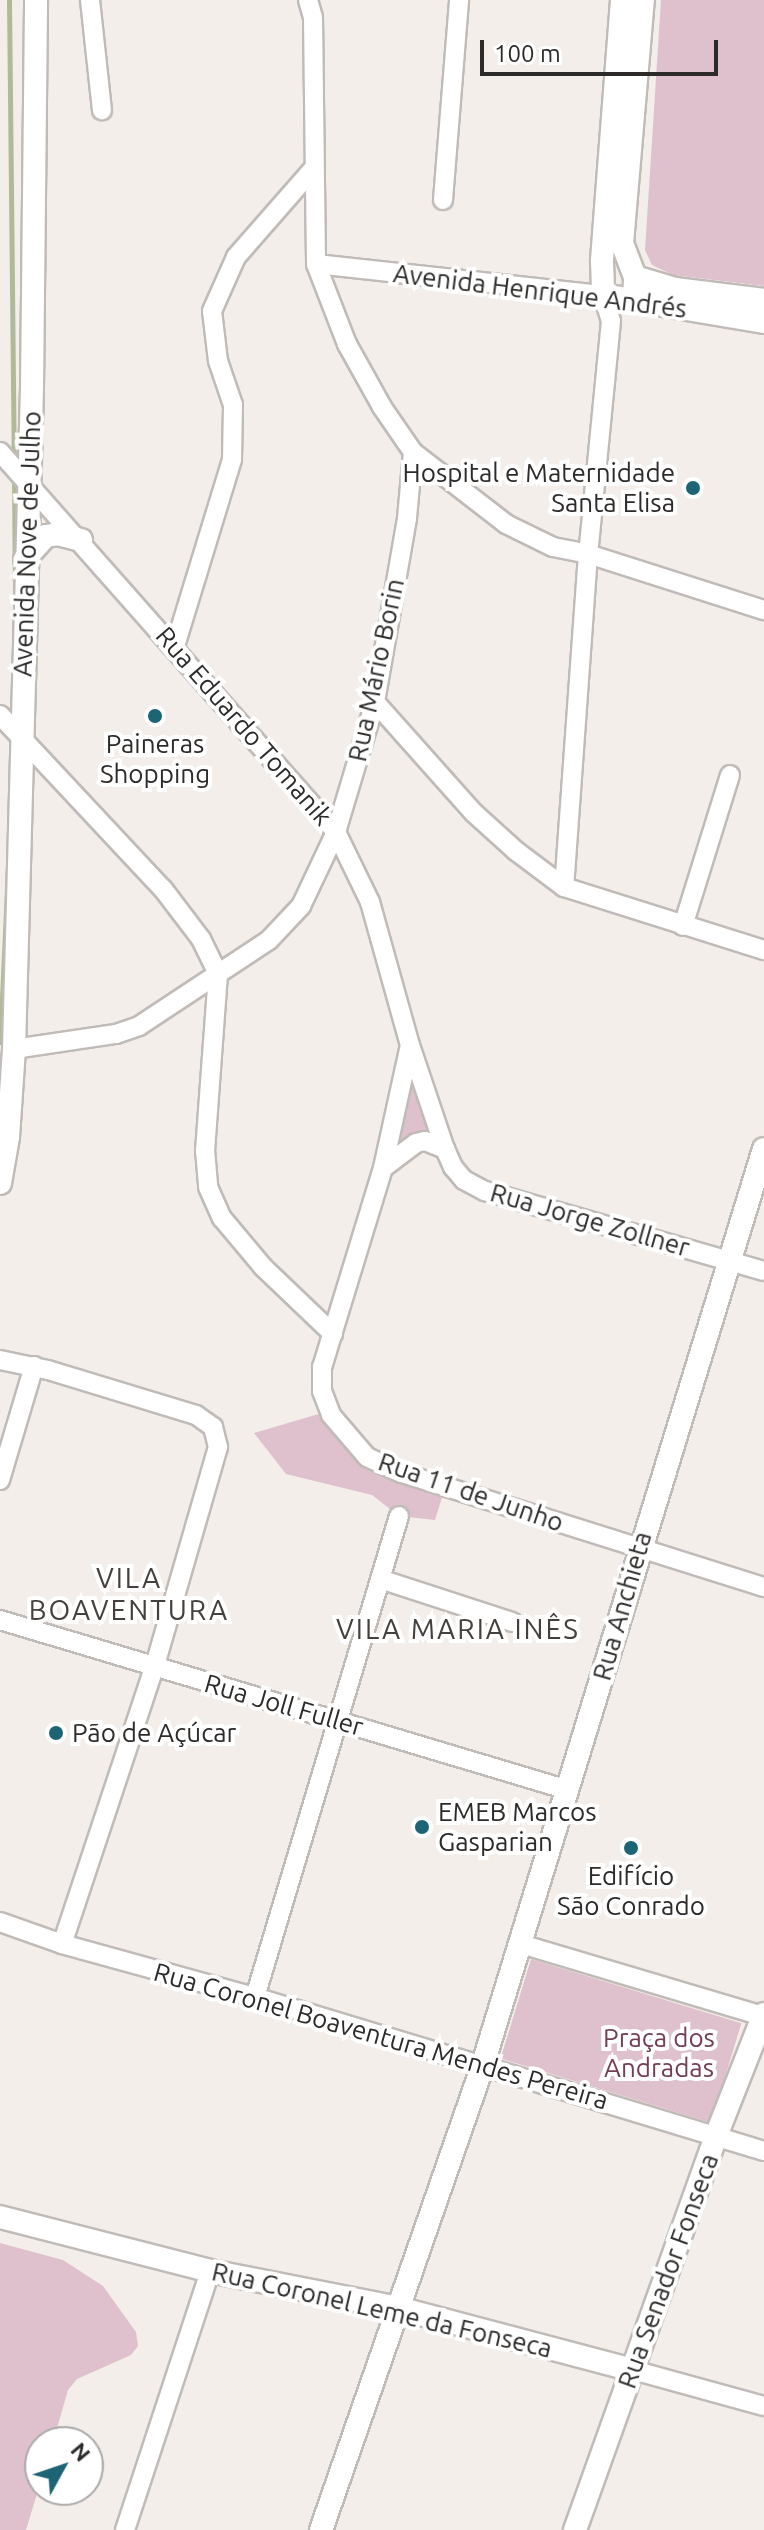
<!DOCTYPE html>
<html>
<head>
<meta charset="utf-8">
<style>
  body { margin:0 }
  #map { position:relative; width:764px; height:2530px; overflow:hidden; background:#f4eeea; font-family:Ubuntu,sans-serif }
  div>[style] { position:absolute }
  .green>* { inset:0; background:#dec1cc; transform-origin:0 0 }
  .stream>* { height:5px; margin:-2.5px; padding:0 2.5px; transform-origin:2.5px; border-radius:2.5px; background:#b1ba97 }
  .roads { filter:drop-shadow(2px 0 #c1bbb8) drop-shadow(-2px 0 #c1bbb8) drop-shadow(0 2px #c1bbb8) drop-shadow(0 -2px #c1bbb8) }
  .minor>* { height:18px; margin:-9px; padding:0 9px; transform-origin:9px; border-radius:9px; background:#fff }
  .major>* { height:22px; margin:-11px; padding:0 11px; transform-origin:11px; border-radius:11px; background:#fff }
  .dots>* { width:22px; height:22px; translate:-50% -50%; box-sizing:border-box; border:4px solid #fff; border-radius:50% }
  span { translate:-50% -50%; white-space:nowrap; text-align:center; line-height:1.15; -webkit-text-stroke:8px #fff; paint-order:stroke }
  .street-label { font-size:26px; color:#2d2b2a }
  .poi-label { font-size:26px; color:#2d2b2a }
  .right { translate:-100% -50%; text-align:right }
  .left { translate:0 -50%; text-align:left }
  .park-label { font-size:26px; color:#733e56 }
  .neighbourhood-label { font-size:28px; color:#45403d; letter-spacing:2px }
  .north { position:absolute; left:24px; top:2426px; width:80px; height:80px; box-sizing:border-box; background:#fff; border:2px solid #abaaaa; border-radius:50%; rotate:50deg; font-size:22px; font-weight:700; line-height:32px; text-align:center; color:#2d2b2a }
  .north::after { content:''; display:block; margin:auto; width:28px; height:36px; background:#1d6474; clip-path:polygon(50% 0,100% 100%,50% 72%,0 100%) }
  .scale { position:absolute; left:480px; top:40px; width:238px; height:36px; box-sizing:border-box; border:4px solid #2d2b2a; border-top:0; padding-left:10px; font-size:24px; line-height:28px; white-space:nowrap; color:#2d2b2a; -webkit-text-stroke:6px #fff; paint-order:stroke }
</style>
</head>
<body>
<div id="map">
  <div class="green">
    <i style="clip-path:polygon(661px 0,764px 0,764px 286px,673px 275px,652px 265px,645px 250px)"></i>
    <i style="clip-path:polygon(409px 1077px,435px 1139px,392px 1151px)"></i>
    <i style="clip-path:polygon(322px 1413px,375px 1472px,444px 1491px,435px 1520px,399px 1516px,372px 1495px,286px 1474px,254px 1433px)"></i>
    <i style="left:531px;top:1959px;width:220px;height:104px;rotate:17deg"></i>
    <i style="clip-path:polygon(0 2243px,63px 2260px,103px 2286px,136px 2332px,138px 2346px,131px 2355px,77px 2379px,68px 2390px,53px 2442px,40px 2442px,40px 2484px,26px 2530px,0 2530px)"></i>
  </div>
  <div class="stream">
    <i style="left:9px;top:0;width:459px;rotate:89.4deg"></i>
    <i style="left:14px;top:477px;width:126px;rotate:89.5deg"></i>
    <i style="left:0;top:1042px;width:179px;rotate:-87.4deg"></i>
  </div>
  <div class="roads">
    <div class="minor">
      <i style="left:90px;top:0;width:111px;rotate:83.8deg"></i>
      <i style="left:308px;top:0;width:18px;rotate:74deg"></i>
      <i style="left:313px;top:17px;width:247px;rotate:89.3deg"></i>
      <i style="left:316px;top:264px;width:86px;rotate:68.8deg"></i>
      <i style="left:347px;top:344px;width:72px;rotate:60.9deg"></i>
      <i style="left:382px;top:407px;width:55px;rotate:55.4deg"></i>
      <i style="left:413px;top:452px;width:118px;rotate:37.7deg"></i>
      <i style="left:506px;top:524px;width:52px;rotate:26.1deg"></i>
      <i style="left:553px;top:547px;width:36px;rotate:11deg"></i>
      <i style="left:588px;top:554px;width:185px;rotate:17.7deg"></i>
      <i style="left:443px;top:200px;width:201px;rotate:-85.4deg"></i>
      <i style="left:316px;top:264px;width:289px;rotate:6.2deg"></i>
      <i style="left:603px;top:295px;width:27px;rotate:73deg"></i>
      <i style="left:611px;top:321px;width:234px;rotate:95.6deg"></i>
      <i style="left:588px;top:554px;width:334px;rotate:94.1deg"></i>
      <i style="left:0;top:452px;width:507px;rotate:48.52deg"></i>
      <i style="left:336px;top:832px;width:78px;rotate:64.1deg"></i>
      <i style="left:370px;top:902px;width:148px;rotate:74.4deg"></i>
      <i style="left:410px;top:1045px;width:110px;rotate:71.4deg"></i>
      <i style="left:445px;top:1149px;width:20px;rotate:66deg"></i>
      <i style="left:453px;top:1167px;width:17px;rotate:50deg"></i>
      <i style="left:464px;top:1180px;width:24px;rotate:28deg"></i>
      <i style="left:485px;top:1191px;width:290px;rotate:16deg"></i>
      <i style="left:175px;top:646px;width:195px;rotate:-73deg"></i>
      <i style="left:232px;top:459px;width:54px;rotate:-88.9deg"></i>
      <i style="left:233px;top:405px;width:46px;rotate:-108.8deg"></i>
      <i style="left:218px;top:361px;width:50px;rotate:-96.8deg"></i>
      <i style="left:212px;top:311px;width:59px;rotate:-66deg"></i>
      <i style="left:236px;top:257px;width:117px;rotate:-48.8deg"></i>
      <i style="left:375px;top:702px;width:149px;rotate:48.3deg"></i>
      <i style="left:474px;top:813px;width:57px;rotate:42.1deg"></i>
      <i style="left:516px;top:851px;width:60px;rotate:36.9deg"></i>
      <i style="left:564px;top:887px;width:210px;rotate:17.5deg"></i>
      <i style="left:0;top:715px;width:238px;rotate:46.9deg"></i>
      <i style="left:163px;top:889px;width:63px;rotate:52.8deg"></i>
      <i style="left:201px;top:939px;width:39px;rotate:64deg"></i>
      <i style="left:218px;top:974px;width:176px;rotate:94.2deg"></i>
      <i style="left:205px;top:1150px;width:37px;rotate:85deg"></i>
      <i style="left:208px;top:1187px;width:34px;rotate:66deg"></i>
      <i style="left:222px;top:1218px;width:64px;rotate:50.1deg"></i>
      <i style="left:263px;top:1267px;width:97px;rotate:43.7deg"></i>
      <i style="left:683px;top:926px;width:158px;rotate:-72.7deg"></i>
      <i style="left:410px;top:1045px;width:126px;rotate:102.4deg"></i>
      <i style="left:383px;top:1168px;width:208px;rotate:107deg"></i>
      <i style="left:322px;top:1367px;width:24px;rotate:90deg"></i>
      <i style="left:322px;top:1391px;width:26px;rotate:69deg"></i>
      <i style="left:331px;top:1415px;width:55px;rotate:49.4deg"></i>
      <i style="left:367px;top:1457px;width:38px;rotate:25deg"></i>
      <i style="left:402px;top:1473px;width:380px;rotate:17.5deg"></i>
      <i style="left:14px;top:1049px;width:103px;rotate:-8.4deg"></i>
      <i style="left:116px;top:1034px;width:24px;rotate:-19deg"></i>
      <i style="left:139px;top:1026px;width:156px;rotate:-33.5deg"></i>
      <i style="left:269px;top:940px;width:47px;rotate:-46.7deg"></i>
      <i style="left:301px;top:906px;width:82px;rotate:-64.7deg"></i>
      <i style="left:336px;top:832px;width:136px;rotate:-73.3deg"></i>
      <i style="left:375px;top:702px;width:187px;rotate:-80.1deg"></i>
      <i style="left:407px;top:518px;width:66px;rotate:-84.8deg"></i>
      <i style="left:383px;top:1168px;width:41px;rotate:-37.1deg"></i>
      <i style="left:416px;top:1143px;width:9px;rotate:-13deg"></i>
      <i style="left:425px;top:1141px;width:22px;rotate:22deg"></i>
      <i style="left:0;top:1360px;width:49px;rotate:11.8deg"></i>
      <i style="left:48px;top:1370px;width:155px;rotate:16.9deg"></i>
      <i style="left:196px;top:1415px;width:21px;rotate:35deg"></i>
      <i style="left:213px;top:1427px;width:21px;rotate:76deg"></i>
      <i style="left:218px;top:1447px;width:227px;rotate:106.1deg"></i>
      <i style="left:155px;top:1665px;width:294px;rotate:108.4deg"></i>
      <i style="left:0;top:1480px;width:119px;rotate:-73.4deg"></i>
      <i style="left:380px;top:1579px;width:139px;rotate:18deg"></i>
      <i style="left:0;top:1620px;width:593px;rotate:16.66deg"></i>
      <i style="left:0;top:1922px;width:66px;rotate:19.5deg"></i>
      <i style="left:62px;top:1944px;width:200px;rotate:15.4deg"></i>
      <i style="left:255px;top:1997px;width:532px;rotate:16.83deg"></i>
      <i style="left:521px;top:1944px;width:252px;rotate:16.6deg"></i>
      <i style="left:255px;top:1997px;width:502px;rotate:-73.33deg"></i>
      <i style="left:633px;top:2370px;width:136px;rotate:15.4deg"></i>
      <i style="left:125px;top:2530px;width:273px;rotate:-71.8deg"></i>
    </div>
    <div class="major">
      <i style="left:622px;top:0;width:262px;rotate:94.4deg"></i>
      <i style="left:602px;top:261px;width:34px;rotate:88deg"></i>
      <i style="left:603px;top:295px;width:163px;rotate:9.5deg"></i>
      <i style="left:635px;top:277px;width:42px;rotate:16.7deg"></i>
      <i style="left:675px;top:289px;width:90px;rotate:7deg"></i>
      <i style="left:634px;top:299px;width:22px;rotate:-87deg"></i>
      <i style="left:635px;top:277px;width:36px;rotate:-111deg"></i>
      <i style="left:622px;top:243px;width:244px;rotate:-85.1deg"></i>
      <i style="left:25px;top:559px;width:31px;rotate:-48deg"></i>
      <i style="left:46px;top:536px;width:12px;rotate:-9deg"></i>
      <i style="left:58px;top:534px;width:24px;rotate:15deg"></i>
      <i style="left:0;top:1183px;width:47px;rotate:-80.1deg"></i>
      <i style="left:8px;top:1137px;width:88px;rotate:-86.1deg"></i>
      <i style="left:14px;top:1049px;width:661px;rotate:-88.44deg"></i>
      <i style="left:32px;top:388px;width:388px;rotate:-89.4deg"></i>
      <i style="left:0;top:2217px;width:217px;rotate:14.4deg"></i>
      <i style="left:210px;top:2271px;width:192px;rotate:11.1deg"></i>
      <i style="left:398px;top:2308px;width:243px;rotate:14.8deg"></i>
      <i style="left:321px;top:2530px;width:493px;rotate:-70.8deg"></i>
      <i style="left:483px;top:2064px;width:957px;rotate:-72.93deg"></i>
      <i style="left:575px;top:2530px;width:418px;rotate:-70.3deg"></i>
      <i style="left:716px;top:2136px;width:131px;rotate:-68.5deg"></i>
    </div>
  </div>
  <div class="dots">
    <i style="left:693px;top:488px;background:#1d6474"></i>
    <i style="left:155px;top:716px;background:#1d6474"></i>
    <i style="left:56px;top:1733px;background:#1d6474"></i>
    <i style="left:422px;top:1827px;background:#1d6474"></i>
    <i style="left:631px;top:1848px;background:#1d6474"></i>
  </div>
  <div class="street-label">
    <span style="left:540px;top:291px;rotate:7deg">Avenida Henrique Andrés</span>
    <span style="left:27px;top:544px;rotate:-88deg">Avenida Nove de Julho</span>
    <span style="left:376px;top:670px;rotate:-78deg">Rua Mário Borin</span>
    <span style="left:244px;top:726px;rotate:49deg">Rua Eduardo Tomanik</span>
    <span style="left:590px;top:1220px;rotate:16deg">Rua Jorge Zollner</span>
    <span style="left:471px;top:1492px;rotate:19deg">Rua 11 de Junho</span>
    <span style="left:622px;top:1606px;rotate:-74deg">Rua Anchieta</span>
    <span style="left:284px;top:1705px;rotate:16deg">Rua Joll Fuller</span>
    <span style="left:381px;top:2036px;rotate:16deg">Rua Coronel Boaventura Mendes Pereira</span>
    <span style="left:668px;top:2271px;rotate:-70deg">Rua Senador Fonseca</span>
    <span style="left:382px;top:2310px;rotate:13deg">Rua Coronel Leme da Fonseca</span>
  </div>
  <div class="poi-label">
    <span class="right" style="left:675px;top:488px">Hospital e Maternidade<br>Santa Elisa</span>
    <span style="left:155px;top:759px">Paineras<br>Shopping</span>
    <span class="left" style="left:72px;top:1733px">Pão de Açúcar</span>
    <span class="left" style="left:438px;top:1827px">EMEB Marcos<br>Gasparian</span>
    <span style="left:631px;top:1891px">Edifício<br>São Conrado</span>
  </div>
  <div class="park-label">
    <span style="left:659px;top:2053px">Praça dos<br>Andradas</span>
  </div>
  <div class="neighbourhood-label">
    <span style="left:129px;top:1594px">VILA<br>BOAVENTURA</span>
    <span style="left:458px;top:1629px">VILA MARIA INÊS</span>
  </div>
  <div class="north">N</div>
  <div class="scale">100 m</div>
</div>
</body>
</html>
